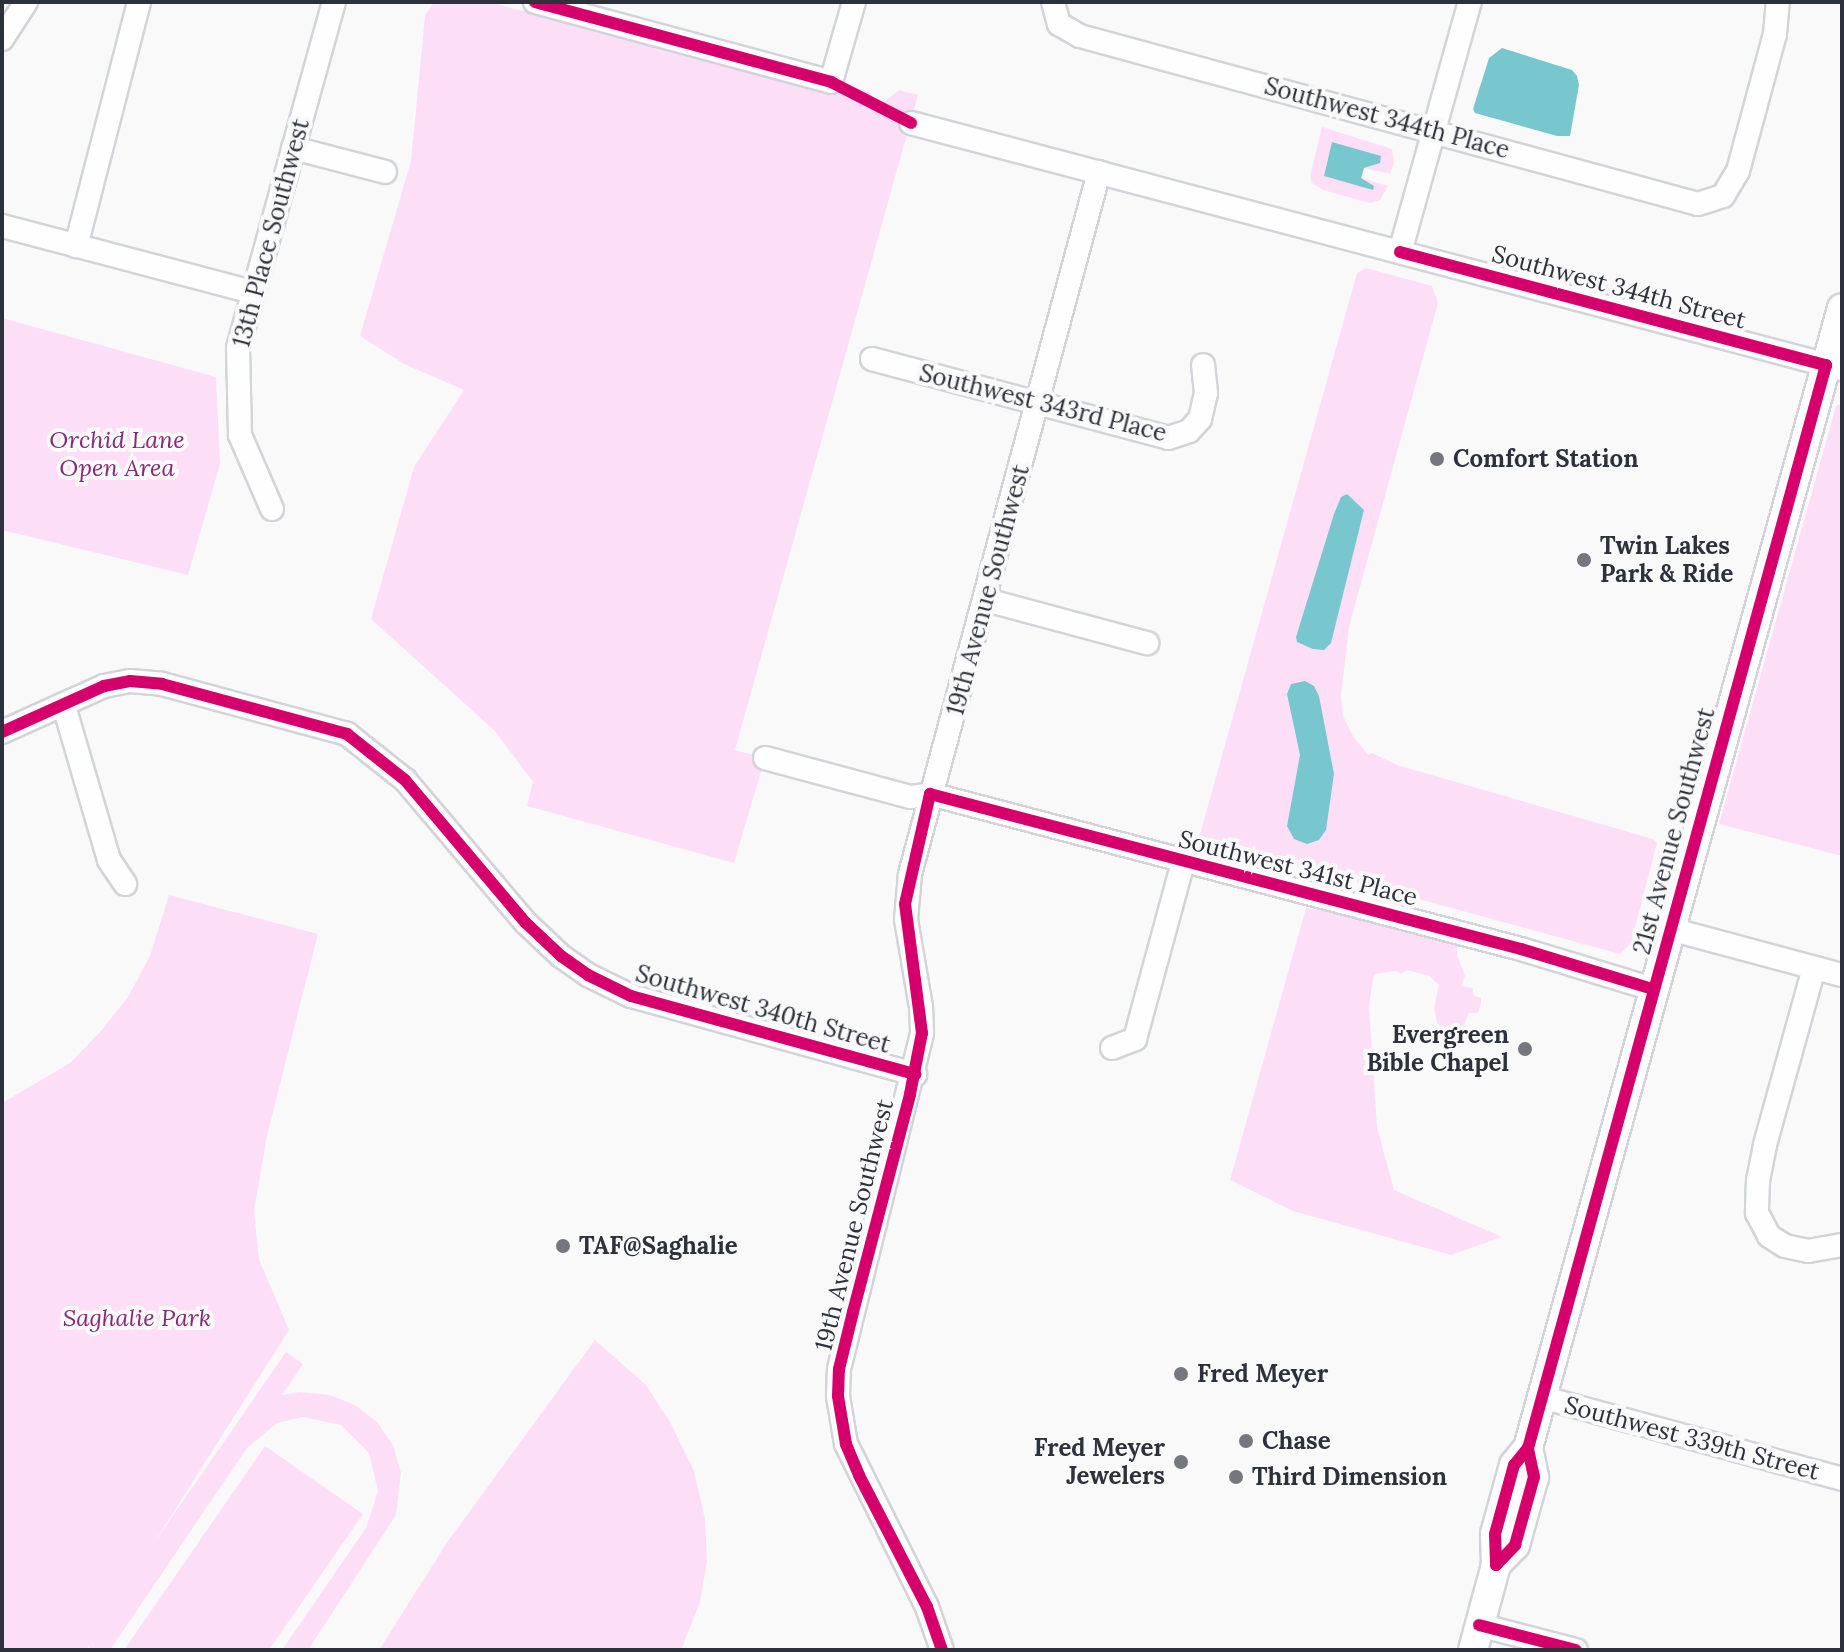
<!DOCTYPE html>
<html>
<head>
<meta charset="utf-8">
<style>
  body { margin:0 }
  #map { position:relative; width:1844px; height:1652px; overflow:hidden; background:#f9f9f9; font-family:Lora,serif }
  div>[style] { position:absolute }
  .green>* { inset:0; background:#fcdff7 }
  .water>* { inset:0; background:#78c7cf }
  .roads { filter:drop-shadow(2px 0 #d2d4d9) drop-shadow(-2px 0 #d2d4d9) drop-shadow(0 2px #d2d4d9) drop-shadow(0 -2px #d2d4d9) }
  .minor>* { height:22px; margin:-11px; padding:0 11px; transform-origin:11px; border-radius:11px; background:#fefefe }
  .major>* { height:28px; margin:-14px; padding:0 14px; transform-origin:14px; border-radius:14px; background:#fefefe }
  .cycleway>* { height:12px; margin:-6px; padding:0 6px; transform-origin:6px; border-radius:6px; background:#d6006c }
  .dots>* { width:22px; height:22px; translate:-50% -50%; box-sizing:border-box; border:4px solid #f9f9f9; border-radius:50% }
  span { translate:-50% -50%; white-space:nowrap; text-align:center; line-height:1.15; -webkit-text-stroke:8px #f9f9f9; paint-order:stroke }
  .street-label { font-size:24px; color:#2c313c }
  .park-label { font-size:24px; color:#862a7a; font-style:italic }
  .poi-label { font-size:24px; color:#2c313c; font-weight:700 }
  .left { translate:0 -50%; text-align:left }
  .right { translate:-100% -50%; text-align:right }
  .frame { position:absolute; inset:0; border:4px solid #2c313c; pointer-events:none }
</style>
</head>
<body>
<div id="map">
  <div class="green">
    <i style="clip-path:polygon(434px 2px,489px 2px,826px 91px,850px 86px,869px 92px,881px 105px,899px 90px,918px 95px,735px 750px,765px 758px,734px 863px,527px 806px,533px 782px,495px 731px,371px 619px,414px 467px,464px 390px,404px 364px,360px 336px,411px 161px,425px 16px)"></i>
    <i style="clip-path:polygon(1322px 127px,1392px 149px,1394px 162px,1390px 174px,1364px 168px,1362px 178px,1388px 186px,1380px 200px,1370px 203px,1323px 190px,1312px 183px,1310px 176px)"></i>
    <i style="clip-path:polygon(1366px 268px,1432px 286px,1438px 303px,1349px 627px,1341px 695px,1343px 716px,1353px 736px,1368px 755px,1372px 753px,1397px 765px,1653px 839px,1657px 843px,1631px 943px,1620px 954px,1283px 862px,1271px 863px,1242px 852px,1248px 859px,1197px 845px,1357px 273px)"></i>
    <i style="clip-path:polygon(2px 318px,216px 377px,220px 464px,188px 575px,2px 530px)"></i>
    <i style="clip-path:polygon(1842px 404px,1842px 856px,1719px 824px,1836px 406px)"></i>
    <i style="clip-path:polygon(169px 895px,318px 934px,267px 1136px,254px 1211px,259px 1259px,289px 1330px,154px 1543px,286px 1352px,303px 1364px,282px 1395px,299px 1392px,330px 1395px,355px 1405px,377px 1422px,393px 1445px,401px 1473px,396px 1515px,308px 1650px,282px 1650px,366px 1528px,378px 1491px,369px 1453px,341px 1425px,303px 1417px,277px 1423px,247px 1448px,110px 1650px,88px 1650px,90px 1644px,86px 1650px,2px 1650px,2px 1103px,70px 1063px,101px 1031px,128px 997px,150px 956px)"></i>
    <i style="clip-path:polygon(1306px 908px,1359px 917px,1458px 943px,1457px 955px,1465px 976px,1461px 986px,1473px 988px,1474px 996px,1481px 998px,1481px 1003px,1478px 1013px,1469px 1013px,1464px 1025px,1457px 1029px,1446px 1031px,1437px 1023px,1434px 1008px,1439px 985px,1429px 976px,1407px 970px,1401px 974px,1395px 971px,1375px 974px,1373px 979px,1369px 1006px,1377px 1127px,1394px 1190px,1502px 1237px,1451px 1255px,1293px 1211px,1230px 1180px)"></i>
    <i style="clip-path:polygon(595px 1340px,646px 1385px,670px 1422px,694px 1471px,705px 1519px,707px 1561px,700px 1602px,681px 1650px,379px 1650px,448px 1541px)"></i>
    <i style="clip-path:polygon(265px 1446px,363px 1514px,269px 1650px,124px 1650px)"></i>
  </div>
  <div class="water">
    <i style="clip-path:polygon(1502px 48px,1572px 70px,1577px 76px,1579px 85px,1570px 136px,1557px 136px,1475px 113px,1473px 109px,1489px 58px)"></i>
    <i style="clip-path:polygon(1332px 142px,1381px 156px,1380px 163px,1364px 168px,1361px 178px,1374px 186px,1373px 190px,1324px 176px)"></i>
    <i style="clip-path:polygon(1347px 494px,1364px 510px,1331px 643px,1324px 650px,1313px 649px,1297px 642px,1296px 637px,1334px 514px,1341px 497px)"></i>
    <i style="clip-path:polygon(1305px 681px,1314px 686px,1319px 696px,1334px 774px,1326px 830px,1319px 840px,1307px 844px,1294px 839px,1287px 826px,1300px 755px,1287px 694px,1291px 684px)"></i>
  </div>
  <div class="roads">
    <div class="minor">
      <i style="left:535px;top:2px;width:307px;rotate:15.1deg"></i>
      <i style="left:831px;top:82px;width:83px;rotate:-74deg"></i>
      <i style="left:1053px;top:2px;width:23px;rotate:75deg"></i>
      <i style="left:1059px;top:24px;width:24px;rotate:30deg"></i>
      <i style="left:1080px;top:36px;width:640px;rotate:15.21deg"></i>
      <i style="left:1698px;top:204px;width:26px;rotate:-18deg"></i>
      <i style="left:1723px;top:196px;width:29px;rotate:-59deg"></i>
      <i style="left:1738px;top:171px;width:142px;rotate:-74.9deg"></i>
      <i style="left:1775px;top:34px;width:32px;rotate:-85deg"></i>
      <i style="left:2px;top:39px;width:44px;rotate:-57deg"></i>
      <i style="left:911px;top:123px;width:963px;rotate:14.8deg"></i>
      <i style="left:293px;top:148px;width:95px;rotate:14.6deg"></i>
      <i style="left:2px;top:226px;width:259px;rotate:14.8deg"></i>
      <i style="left:76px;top:246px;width:252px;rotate:-75.5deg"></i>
      <i style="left:1400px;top:252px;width:260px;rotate:-74.4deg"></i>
      <i style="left:872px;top:359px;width:306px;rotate:14.9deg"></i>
      <i style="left:1168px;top:438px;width:22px;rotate:-18deg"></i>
      <i style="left:1189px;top:431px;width:16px;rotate:-47deg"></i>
      <i style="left:1200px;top:419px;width:27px;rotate:-77deg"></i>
      <i style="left:1206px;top:393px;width:28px;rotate:-96deg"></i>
      <i style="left:272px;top:509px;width:81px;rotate:-113.4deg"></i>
      <i style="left:240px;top:435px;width:87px;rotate:-91.3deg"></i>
      <i style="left:238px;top:348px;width:359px;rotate:-74.5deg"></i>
      <i style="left:986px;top:600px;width:167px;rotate:15deg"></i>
      <i style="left:64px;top:706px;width:160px;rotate:73.7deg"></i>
      <i style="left:109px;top:860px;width:29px;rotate:56deg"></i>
      <i style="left:2px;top:732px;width:112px;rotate:-24.3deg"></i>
      <i style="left:104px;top:686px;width:26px;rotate:-11deg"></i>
      <i style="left:130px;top:681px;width:32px;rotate:5deg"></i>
      <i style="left:162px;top:684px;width:192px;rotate:15.1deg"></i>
      <i style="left:347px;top:734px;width:74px;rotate:38.4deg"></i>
      <i style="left:405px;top:780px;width:187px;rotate:49.8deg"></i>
      <i style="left:526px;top:923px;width:48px;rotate:43.3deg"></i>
      <i style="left:561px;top:956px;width:33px;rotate:35deg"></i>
      <i style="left:588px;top:975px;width:48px;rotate:26deg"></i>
      <i style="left:631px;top:996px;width:295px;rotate:15.4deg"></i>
      <i style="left:765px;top:758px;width:151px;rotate:15deg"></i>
      <i style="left:911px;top:797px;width:19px;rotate:-9deg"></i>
      <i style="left:930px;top:794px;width:611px;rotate:14.7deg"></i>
      <i style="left:1521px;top:949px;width:138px;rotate:16.9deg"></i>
      <i style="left:1670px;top:929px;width:178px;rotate:15deg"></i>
      <i style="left:1814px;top:968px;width:184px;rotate:105.5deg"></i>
      <i style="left:1765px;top:1145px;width:36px;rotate:101deg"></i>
      <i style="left:1758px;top:1180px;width:33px;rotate:92deg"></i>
      <i style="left:1757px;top:1213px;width:26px;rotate:62deg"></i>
      <i style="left:1769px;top:1236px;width:19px;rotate:32deg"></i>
      <i style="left:1785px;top:1246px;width:24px;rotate:12deg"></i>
      <i style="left:1808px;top:1251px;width:35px;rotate:-10deg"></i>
      <i style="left:1112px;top:1048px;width:25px;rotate:-21deg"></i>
      <i style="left:1135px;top:1039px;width:183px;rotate:-74.8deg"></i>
      <i style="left:1541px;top:1397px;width:312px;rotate:15.2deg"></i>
      <i style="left:1479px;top:1625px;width:100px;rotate:14.5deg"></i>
      <i style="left:942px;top:1650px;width:46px;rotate:-109.2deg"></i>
      <i style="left:927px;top:1607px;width:182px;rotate:-116.4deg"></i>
      <i style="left:846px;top:1444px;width:49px;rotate:-99.5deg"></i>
      <i style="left:838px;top:1396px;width:27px;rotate:-88deg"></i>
      <i style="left:839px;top:1369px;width:346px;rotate:-76.1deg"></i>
      <i style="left:922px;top:1033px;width:26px;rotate:-92deg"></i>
      <i style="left:921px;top:1007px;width:89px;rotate:-99.7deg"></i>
      <i style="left:906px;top:919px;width:45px;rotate:-84.9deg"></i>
      <i style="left:910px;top:874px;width:727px;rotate:-74.93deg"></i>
    </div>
    <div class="major">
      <i style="left:1528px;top:1448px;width:30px;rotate:78deg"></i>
      <i style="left:1534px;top:1477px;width:71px;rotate:105.6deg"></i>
      <i style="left:1515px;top:1545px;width:28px;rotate:134deg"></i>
      <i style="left:1496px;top:1565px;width:31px;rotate:-92deg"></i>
      <i style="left:1495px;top:1534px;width:72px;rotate:-74.6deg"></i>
      <i style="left:1514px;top:1465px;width:22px;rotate:-51deg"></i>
      <i style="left:1528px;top:1448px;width:1182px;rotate:-74.6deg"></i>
      <i style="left:1473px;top:1650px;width:88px;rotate:-74.9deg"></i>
    </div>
  </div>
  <div class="cycleway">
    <i style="left:535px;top:2px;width:307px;rotate:15.1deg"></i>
    <i style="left:831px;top:82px;width:90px;rotate:27.1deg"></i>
    <i style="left:1400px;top:252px;width:441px;rotate:14.9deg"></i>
    <i style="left:1826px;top:365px;width:1123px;rotate:105.38deg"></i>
    <i style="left:1528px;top:1448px;width:22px;rotate:129deg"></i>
    <i style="left:1514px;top:1465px;width:72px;rotate:105.4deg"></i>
    <i style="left:1495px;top:1534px;width:31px;rotate:88deg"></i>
    <i style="left:1496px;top:1565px;width:28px;rotate:-46deg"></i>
    <i style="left:1515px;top:1545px;width:71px;rotate:-74.4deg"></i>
    <i style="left:1534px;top:1477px;width:30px;rotate:-102deg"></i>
    <i style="left:2px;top:732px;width:112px;rotate:-24.3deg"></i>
    <i style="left:104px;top:686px;width:26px;rotate:-11deg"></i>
    <i style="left:130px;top:681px;width:32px;rotate:5deg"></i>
    <i style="left:162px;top:684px;width:192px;rotate:15.1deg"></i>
    <i style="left:347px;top:734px;width:74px;rotate:38.4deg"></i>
    <i style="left:405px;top:780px;width:187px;rotate:49.8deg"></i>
    <i style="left:526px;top:923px;width:48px;rotate:43.3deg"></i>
    <i style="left:561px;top:956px;width:33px;rotate:35deg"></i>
    <i style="left:588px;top:975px;width:48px;rotate:26deg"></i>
    <i style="left:631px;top:996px;width:295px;rotate:15.4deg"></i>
    <i style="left:1479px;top:1625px;width:100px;rotate:14.5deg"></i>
    <i style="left:942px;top:1650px;width:46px;rotate:-109.2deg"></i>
    <i style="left:927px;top:1607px;width:148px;rotate:-117.3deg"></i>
    <i style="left:859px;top:1475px;width:34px;rotate:-113deg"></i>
    <i style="left:846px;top:1444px;width:49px;rotate:-99.5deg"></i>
    <i style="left:838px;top:1396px;width:27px;rotate:-88deg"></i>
    <i style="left:839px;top:1369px;width:59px;rotate:-76.2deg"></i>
    <i style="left:853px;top:1312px;width:225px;rotate:-75.3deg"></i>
    <i style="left:910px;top:1094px;width:62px;rotate:-78.9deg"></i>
    <i style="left:922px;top:1033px;width:130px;rotate:-97.5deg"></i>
    <i style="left:905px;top:904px;width:113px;rotate:-77.2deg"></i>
    <i style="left:930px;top:794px;width:611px;rotate:14.7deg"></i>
    <i style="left:1521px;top:949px;width:138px;rotate:16.9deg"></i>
  </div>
  <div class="dots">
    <i style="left:1437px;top:459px;background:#74777e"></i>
    <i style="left:1584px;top:560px;background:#74777e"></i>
    <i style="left:1525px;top:1049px;background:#74777e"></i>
    <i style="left:563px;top:1246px;background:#74777e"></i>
    <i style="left:1181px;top:1374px;background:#74777e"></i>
    <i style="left:1246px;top:1441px;background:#74777e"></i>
    <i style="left:1181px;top:1462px;background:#74777e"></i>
    <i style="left:1236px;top:1477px;background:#74777e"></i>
  </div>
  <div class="street-label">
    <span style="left:1387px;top:118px;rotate:15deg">Southwest 344th Place</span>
    <span style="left:271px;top:233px;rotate:-75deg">13th Place Southwest</span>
    <span style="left:1619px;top:287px;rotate:15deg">Southwest 344th Street</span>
    <span style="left:1043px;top:403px;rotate:14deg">Southwest 343rd Place</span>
    <span style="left:988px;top:590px;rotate:-75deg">19th Avenue Southwest</span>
    <span style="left:1674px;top:831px;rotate:-75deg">21st Avenue Southwest</span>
    <span style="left:1298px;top:868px;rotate:14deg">Southwest 341st Place</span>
    <span style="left:763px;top:1009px;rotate:16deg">Southwest 340th Street</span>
    <span style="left:854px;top:1225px;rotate:-76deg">19th Avenue Southwest</span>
    <span style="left:1692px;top:1438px;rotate:15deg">Southwest 339th Street</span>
  </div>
  <div class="park-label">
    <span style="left:117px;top:454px">Orchid Lane<br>Open Area</span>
    <span style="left:137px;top:1318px">Saghalie Park</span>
  </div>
  <div class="poi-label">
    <span class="left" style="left:1453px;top:459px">Comfort Station</span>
    <span class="left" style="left:1600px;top:560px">Twin Lakes<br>Park &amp; Ride</span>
    <span class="right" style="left:1509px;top:1049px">Evergreen<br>Bible Chapel</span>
    <span class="left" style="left:579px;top:1246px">TAF@Saghalie</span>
    <span class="left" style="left:1197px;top:1374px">Fred Meyer</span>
    <span class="left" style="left:1262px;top:1441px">Chase</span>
    <span class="right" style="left:1165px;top:1462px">Fred Meyer<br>Jewelers</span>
    <span class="left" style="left:1252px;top:1477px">Third Dimension</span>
  </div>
  <div class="frame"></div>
</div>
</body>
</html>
